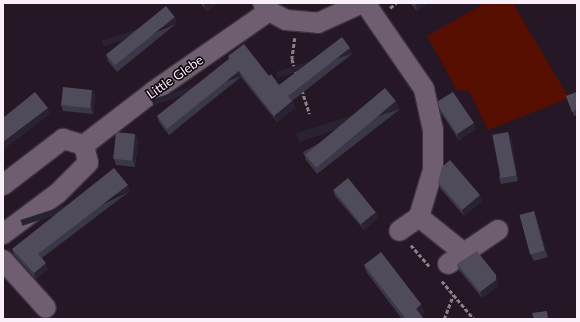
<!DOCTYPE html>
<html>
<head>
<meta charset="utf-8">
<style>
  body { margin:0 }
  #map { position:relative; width:580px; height:322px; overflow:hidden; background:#251725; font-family:Lato,sans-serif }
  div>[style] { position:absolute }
  .green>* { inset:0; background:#560e00 }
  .path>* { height:2.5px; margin-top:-1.25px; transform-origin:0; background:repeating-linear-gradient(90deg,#8b7f8a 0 4px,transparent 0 6px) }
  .roads { filter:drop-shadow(1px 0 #3d333d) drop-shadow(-1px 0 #3d333d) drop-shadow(0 1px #3d333d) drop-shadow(0 -1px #3d333d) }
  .minor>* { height:20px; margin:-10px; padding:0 10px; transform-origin:10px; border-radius:10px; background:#6f5e6f }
  .wall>* { inset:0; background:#3a3748 }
  .shaded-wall>* { inset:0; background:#292232; transform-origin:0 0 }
  .building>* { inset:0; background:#4f4b5b; transform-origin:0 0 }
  span { translate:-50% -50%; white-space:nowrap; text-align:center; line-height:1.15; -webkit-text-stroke:3px #0b050b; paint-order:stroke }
  .street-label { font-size:13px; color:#faf0f9 }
  .frame { position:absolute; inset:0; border:4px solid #faf0f9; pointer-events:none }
</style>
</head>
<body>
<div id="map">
  <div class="green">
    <i style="clip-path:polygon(485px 3px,513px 3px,569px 98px,488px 130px,469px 91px,457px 90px,427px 36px)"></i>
  </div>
  <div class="path">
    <i style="left:390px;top:8px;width:8px;rotate:-40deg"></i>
    <i style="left:295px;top:38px;width:21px;rotate:98deg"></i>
    <i style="left:292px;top:59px;width:16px;rotate:72deg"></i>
    <i style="left:302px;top:90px;width:25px;rotate:72deg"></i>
    <i style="left:411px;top:245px;width:29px;rotate:49deg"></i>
    <i style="left:442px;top:281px;width:50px;rotate:49.9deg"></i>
    <i style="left:444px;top:319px;width:26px;rotate:-69deg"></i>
  </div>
  <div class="roads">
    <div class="minor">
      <i style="left:263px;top:3px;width:10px;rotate:53deg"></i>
      <i style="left:269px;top:11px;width:19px;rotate:28deg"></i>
      <i style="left:286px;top:20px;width:32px;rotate:5deg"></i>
      <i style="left:318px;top:23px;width:48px;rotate:-24.4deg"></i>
      <i style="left:365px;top:3px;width:104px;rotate:55.5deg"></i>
      <i style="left:424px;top:89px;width:42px;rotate:77.6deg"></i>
      <i style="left:433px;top:130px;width:40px;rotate:90deg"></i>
      <i style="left:433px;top:170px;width:49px;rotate:106.6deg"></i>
      <i style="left:419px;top:217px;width:24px;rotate:145deg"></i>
      <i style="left:84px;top:145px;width:88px;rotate:-37.6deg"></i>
      <i style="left:154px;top:91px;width:140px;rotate:-34.8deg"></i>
      <i style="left:3px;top:185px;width:76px;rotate:-37.5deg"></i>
      <i style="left:63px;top:139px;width:22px;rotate:16deg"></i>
      <i style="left:84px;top:145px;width:18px;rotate:77deg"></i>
      <i style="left:88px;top:163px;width:42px;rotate:135deg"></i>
      <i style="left:58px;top:193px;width:69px;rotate:143.3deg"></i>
      <i style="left:419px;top:217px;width:58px;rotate:38.7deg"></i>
      <i style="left:464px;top:253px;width:41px;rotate:-34.1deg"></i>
      <i style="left:3px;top:260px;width:64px;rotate:48.1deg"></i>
      <i style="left:448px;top:264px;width:19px;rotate:-35deg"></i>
    </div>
  </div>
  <div class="wall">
    <i style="clip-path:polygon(200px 3px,218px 3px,207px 11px)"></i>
    <i style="clip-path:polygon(410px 3px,428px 3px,417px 11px)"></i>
    <i style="clip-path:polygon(177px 23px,117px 72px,108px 61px,106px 55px)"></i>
    <i style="clip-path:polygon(350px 48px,352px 54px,292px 101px,295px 108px,277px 122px,241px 77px,169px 135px,159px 122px,157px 116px,229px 59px,228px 56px,269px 76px,279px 85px)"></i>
    <i style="clip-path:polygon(92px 90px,95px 96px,93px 114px,63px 111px,61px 105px)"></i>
    <i style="clip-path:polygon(577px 92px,577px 115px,574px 116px,566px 96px)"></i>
    <i style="clip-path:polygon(396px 101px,399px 110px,317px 174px,306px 160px,303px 152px)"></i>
    <i style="clip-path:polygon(439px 107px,476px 129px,459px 140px,441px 113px)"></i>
    <i style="clip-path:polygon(508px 132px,511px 138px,518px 181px,501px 184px,499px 178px)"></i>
    <i style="clip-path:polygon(135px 134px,138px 140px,135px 167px,116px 165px,114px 159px)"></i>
    <i style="clip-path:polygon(438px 182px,482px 201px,464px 216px,440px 188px)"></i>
    <i style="clip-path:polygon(333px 190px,376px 212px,378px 218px,364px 230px,335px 196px)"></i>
    <i style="clip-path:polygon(130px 191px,42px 258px,48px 269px,36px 279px,14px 255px,12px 249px)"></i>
    <i style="clip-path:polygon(534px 211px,548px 257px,534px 261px,531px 255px)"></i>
    <i style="clip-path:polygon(457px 264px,498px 281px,498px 286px,482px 298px,459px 270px)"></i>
    <i style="clip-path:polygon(364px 265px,421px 304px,424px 313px,421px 315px,424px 319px,402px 319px,367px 273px)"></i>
  </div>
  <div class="shaded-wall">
    <i style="clip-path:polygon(207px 3px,218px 3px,207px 11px,204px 5px)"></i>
    <i style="clip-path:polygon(418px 3px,428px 3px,417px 11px,415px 5px)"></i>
    <i style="left:175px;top:17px;width:6px;height:77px;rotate:72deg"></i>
    <i style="left:350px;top:48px;width:6px;height:78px;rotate:72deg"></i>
    <i style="left:239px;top:71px;width:6px;height:92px;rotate:72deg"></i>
    <i style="clip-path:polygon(92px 90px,95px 96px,93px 114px,91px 108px)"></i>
    <i style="clip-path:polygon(292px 101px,295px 108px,277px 122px,274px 116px)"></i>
    <i style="left:396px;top:101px;width:9px;height:105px;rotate:72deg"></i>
    <i style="clip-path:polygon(48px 108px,50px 114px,3px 150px,3px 142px)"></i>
    <i style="clip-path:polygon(474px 123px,476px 129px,459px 140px,457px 134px)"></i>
    <i style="clip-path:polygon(508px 132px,511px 138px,518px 181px,516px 175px)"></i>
    <i style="clip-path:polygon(135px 134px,138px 140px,135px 167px,133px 160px)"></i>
    <i style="left:128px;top:185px;width:6px;height:113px;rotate:72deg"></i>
    <i style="clip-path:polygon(480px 195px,482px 201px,464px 216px,462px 210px)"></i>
    <i style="clip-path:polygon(534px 211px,536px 217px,548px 257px,545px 251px)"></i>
    <i style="clip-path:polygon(376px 212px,378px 218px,364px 230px,361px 224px)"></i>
    <i style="clip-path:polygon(46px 263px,48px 269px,36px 279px,34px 273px)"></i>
    <i style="clip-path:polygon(496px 275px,498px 281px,498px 286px,482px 298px,480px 292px)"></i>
    <i style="clip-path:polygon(421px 304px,424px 313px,419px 317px,416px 309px)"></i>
  </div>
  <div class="building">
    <i style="clip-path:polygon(413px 3px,418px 3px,415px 5px)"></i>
    <i style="left:166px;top:6px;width:14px;height:77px;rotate:51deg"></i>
    <i style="clip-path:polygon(342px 37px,350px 48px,288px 96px,292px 101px,274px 116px,239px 71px,167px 129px,157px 116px,230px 58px,228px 56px,244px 44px,269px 76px,271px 74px,279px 85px)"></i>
    <i style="left:63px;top:87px;width:29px;height:18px;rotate:6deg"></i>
    <i style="left:385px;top:88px;width:17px;height:104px;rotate:50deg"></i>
    <i style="clip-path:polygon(35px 92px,48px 108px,3px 142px,3px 118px)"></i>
    <i style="clip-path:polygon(453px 92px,474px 123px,457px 134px,439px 107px,438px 101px)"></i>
    <i style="clip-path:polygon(577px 92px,577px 109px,572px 112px,566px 96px)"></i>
    <i style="left:116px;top:132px;width:19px;height:27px;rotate:6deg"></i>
    <i style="left:508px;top:132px;width:44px;height:16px;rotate:79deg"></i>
    <i style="clip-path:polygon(450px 160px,480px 195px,462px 210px,438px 182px,442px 167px)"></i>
    <i style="clip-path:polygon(114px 168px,128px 185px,38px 254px,46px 263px,34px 273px,12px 249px)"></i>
    <i style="left:348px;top:178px;width:44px;height:19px;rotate:51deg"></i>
    <i style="left:534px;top:211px;width:41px;height:15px;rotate:75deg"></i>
    <i style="clip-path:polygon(477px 251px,496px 275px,496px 280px,480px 292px,457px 264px)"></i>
    <i style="clip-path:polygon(381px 252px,421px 304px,416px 309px,424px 319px,406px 319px,364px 265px)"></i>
    <i style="clip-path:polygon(547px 311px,548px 319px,534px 319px,532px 313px)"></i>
  </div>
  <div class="street-label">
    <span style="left:175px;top:77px;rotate:-35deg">Little Glebe</span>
  </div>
  <div class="frame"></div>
</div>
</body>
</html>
